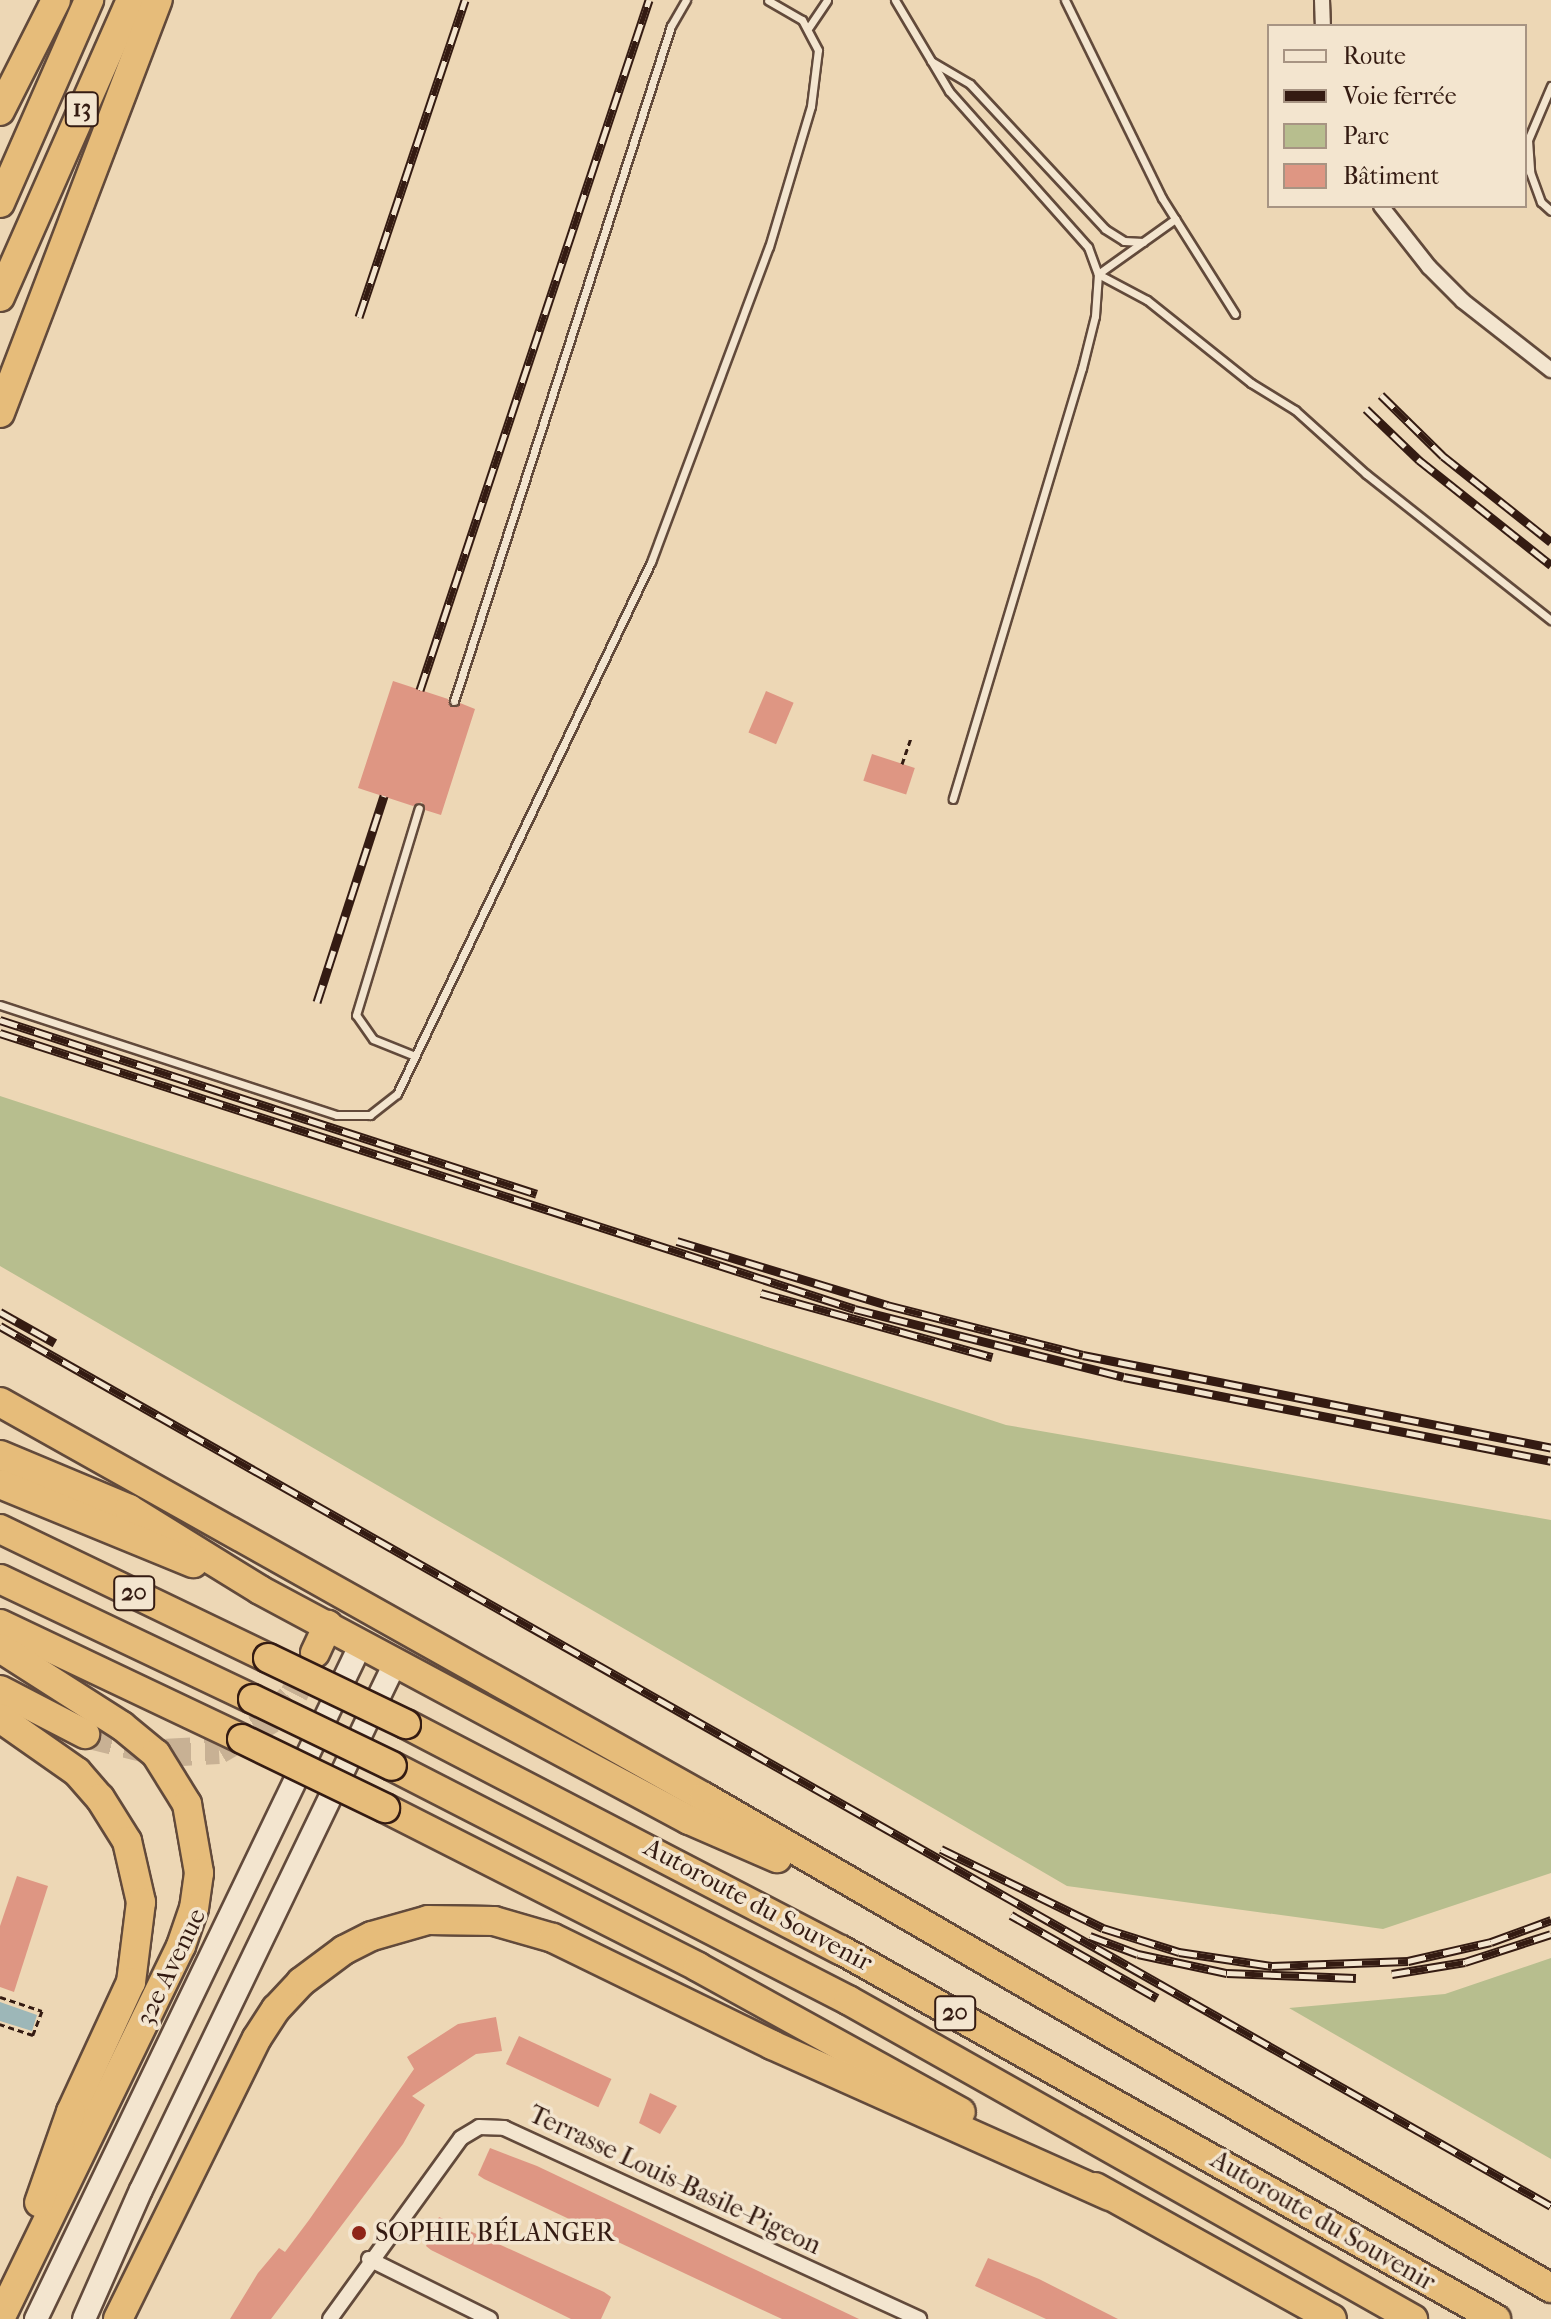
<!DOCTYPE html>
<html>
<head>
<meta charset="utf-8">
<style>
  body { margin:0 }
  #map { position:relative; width:1551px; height:2319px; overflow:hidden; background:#edd7b5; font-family:"IM FELL French Canon",serif }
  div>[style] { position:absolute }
  .green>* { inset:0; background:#b7be8e }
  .water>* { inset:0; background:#9db7b8 }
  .building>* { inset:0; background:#de9683; transform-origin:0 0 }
  .motorway-tunnel>* { height:28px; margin-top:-14px; transform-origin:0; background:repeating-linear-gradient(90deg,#c8b194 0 28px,transparent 0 42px) }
  .path>* { height:3px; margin-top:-1.5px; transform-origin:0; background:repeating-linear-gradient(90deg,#341b12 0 6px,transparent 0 10px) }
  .roads { filter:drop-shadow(2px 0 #624a3b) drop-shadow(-2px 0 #624a3b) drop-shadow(0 2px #624a3b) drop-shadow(0 -2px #624a3b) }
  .service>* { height:7px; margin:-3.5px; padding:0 3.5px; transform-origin:3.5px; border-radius:3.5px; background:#f3e5cf }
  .minor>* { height:14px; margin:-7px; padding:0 7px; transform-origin:7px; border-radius:7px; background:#f3e5cf }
  .secondary>* { height:22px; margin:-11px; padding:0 11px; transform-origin:11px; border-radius:11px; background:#f3e5cf }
  .motorway>* { height:28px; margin:-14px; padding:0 14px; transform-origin:14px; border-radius:14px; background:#e6bc7a }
  .rail>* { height:9px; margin-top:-4.5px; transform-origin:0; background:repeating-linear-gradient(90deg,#f3e5cf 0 18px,#341b12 0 36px); box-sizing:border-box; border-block:2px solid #341b12 }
  .bridges { filter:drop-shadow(2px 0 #341b12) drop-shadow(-2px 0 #341b12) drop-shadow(0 2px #341b12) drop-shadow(0 -2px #341b12) }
  .motorway-bridge>* { height:28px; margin:-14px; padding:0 14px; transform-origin:14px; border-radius:14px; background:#e6bc7a }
  .dots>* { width:22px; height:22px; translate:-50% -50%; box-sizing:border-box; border:4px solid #f3e5cf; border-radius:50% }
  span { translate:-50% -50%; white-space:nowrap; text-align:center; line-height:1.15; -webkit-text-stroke:7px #f3e5cf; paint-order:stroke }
  .shield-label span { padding:2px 6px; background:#f3e5cf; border:2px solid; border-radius:6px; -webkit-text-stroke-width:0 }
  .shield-label { font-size:24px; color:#341b12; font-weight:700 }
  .street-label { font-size:26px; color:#341b12 }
  .poi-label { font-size:26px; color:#341b12 }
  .left { translate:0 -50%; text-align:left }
  .legend { position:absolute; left:1267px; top:24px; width:260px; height:184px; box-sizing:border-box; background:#f3e5cf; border:2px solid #a79483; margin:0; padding:10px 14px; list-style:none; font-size:24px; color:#341b12 }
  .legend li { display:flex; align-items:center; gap:16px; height:40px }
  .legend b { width:40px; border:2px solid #a79483 }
</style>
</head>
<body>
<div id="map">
  <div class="green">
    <i style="clip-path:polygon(0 1096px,1006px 1425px,1551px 1520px,1551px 1873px,1383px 1929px,1067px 1886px,0 1266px)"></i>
    <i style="clip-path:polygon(1551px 1958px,1551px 2159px,1289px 2008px,1445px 1994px)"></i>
  </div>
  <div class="water">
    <i style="clip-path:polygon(0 2002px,37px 2015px,32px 2031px,0 2021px)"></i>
  </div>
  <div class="building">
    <i style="clip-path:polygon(393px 681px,448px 699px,451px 707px,460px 703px,475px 709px,441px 815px,425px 810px,422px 802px,413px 806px,358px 788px)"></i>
    <i style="left:766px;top:691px;width:30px;height:45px;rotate:23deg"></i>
    <i style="left:872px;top:754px;width:45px;height:28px;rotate:18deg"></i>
    <i style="clip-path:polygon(17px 1876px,48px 1886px,14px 1992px,0 1987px,0 1926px)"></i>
    <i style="clip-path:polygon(496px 2017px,502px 2051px,476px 2054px,412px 2096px,425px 2105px,403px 2144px,271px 2319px,230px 2319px,258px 2273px,279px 2248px,285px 2252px,309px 2220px,414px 2069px,407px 2057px,458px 2024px)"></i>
    <i style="left:519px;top:2036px;width:102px;height:31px;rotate:25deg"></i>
    <i style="clip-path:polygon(650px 2093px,677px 2106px,660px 2134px,639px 2123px)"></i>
    <i style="clip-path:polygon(490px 2148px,537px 2166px,859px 2319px,782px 2319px,769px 2313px,484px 2179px,478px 2175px)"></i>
    <i style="clip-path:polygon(439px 2217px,604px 2292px,611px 2297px,601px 2319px,571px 2319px,431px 2250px,426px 2246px)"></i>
    <i style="clip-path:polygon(988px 2258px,1039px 2279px,1118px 2319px,1046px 2319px,975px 2286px)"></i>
  </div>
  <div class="motorway-tunnel">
    <i style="left:85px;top:1734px;width:80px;rotate:13.7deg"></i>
    <i style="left:163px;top:1753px;width:56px;rotate:-3.1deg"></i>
    <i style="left:219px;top:1750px;width:61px;rotate:-30.3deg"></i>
    <i style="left:272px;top:1719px;width:33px;rotate:-49deg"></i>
    <i style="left:294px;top:1694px;width:43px;rotate:-62.2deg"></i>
  </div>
  <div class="path">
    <i style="left:902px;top:764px;width:28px;rotate:-71deg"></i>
    <i style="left:0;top:1997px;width:44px;rotate:18.4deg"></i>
    <i style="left:42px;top:2011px;width:26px;rotate:111deg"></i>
    <i style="left:33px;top:2035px;width:35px;rotate:-162deg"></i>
  </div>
  <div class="roads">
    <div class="service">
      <i style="left:895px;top:0;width:106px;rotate:59.3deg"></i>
      <i style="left:949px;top:91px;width:209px;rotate:48.3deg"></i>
      <i style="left:1088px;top:247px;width:29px;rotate:70deg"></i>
      <i style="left:1098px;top:274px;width:42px;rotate:94.1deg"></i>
      <i style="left:1095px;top:316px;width:54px;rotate:104deg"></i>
      <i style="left:1082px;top:368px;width:450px;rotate:106.7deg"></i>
      <i style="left:1065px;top:0;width:220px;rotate:63.9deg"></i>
      <i style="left:1162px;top:198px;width:137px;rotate:57.8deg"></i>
      <i style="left:809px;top:27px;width:32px;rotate:-56deg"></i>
      <i style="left:931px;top:61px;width:45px;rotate:30.5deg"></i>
      <i style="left:970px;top:84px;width:198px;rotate:47deg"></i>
      <i style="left:1105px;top:229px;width:22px;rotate:32deg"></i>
      <i style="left:1124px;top:241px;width:19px;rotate:3deg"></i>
      <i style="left:1551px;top:86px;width:59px;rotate:113.1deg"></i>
      <i style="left:1528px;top:140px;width:32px;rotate:86deg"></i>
      <i style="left:1530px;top:172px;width:32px;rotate:70deg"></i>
      <i style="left:1541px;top:202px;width:13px;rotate:42deg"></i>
      <i style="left:1098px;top:274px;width:55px;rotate:28deg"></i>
      <i style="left:1147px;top:300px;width:133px;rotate:38.6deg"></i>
      <i style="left:1251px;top:383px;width:52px;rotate:31.5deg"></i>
      <i style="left:1295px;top:410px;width:96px;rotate:42deg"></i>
      <i style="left:1366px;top:474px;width:236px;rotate:38.3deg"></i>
      <i style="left:1098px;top:274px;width:95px;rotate:-35.5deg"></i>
      <i style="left:454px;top:701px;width:709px;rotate:-72.18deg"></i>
      <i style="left:671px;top:26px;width:30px;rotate:-60deg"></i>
      <i style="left:0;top:1005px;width:354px;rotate:18.1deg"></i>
      <i style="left:337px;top:1115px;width:33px"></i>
      <i style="left:370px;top:1115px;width:34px;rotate:-38deg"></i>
      <i style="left:397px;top:1094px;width:590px;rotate:-64.48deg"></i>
      <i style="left:651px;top:562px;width:336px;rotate:-69.5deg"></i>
      <i style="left:769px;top:247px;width:147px;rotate:-73.4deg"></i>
      <i style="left:811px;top:106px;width:56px;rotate:-82.9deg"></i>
      <i style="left:818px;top:50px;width:34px;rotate:-118deg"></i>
      <i style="left:802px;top:20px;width:39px;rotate:-150deg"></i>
      <i style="left:415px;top:1056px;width:45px;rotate:-158deg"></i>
      <i style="left:373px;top:1039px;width:29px;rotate:-125deg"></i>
      <i style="left:356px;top:1015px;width:216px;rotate:-73.1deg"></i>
    </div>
    <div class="minor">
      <i style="left:1322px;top:0;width:26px;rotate:88deg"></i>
      <i style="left:1381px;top:206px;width:78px;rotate:51.8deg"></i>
      <i style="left:1429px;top:267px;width:48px;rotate:45deg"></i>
      <i style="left:1463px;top:301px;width:112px;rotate:38.1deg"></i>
      <i style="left:369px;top:2259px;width:135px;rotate:26.4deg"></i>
      <i style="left:330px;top:2319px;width:223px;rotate:-54.1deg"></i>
      <i style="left:461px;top:2138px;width:21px;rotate:-31deg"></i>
      <i style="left:479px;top:2127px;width:25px;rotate:2deg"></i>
      <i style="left:504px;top:2128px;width:457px;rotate:24.7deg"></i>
    </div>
    <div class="secondary">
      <i style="left:36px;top:2319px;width:751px;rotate:-64.29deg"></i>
      <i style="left:84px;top:2319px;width:141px;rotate:-66.2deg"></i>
      <i style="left:141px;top:2190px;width:587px;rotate:-64.26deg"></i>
    </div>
    <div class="motorway">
      <i style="left:0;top:111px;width:124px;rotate:-63.2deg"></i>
      <i style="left:0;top:203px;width:222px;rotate:-66.3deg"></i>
      <i style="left:0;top:297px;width:325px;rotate:-66.2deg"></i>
      <i style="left:0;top:413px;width:442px;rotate:-69.1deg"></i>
      <i style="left:0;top:1402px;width:807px;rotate:29.3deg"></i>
      <i style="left:704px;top:1797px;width:979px;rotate:30.1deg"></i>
      <i style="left:0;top:1455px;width:140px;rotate:22.7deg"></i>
      <i style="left:129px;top:1509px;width:154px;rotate:31.7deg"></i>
      <i style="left:260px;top:1590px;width:487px;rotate:28.2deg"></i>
      <i style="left:689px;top:1820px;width:96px;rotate:23.4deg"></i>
      <i style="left:0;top:1484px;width:209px;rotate:22.3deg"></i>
      <i style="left:0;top:1529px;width:297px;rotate:25.7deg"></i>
      <i style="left:0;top:1579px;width:280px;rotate:25.4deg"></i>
      <i style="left:0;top:1624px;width:268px;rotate:25.4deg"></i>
      <i style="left:0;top:1648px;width:145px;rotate:32.6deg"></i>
      <i style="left:122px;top:1726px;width:44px;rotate:39.5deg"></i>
      <i style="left:156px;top:1754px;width:59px;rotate:58.2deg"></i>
      <i style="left:187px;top:1804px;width:70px;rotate:80.1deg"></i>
      <i style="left:199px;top:1873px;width:35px;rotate:98deg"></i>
      <i style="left:194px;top:1908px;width:40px;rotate:108.9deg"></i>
      <i style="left:181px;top:1946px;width:415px;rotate:115.9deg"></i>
      <i style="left:315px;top:1653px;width:31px;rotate:-65deg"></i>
      <i style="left:0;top:1690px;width:96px;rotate:27.4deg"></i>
      <i style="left:0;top:1718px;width:94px;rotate:35deg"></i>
      <i style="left:77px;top:1772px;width:35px;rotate:49deg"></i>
      <i style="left:100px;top:1798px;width:51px;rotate:57.9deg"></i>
      <i style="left:127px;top:1841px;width:63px;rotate:77.1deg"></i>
      <i style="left:141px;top:1902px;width:81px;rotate:97.1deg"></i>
      <i style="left:131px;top:1982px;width:143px;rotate:114.8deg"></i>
      <i style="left:71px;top:2112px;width:96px;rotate:109.4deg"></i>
      <i style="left:406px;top:1724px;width:490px;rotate:27.5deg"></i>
      <i style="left:841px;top:1950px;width:752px;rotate:29.4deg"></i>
      <i style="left:392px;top:1766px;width:513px;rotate:27.16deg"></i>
      <i style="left:848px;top:2000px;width:649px;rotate:29.45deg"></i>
      <i style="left:385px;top:1808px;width:351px;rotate:26.9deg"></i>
      <i style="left:698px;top:1967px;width:300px;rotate:28.9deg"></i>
      <i style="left:1095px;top:2187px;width:271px;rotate:29.1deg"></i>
      <i style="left:118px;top:2319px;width:313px;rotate:-63.7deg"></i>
      <i style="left:257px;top:2038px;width:35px;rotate:-57deg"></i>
      <i style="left:276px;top:2009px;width:37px;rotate:-47deg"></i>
      <i style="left:301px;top:1982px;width:54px;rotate:-36.7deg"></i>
      <i style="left:344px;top:1950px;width:31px;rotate:-27deg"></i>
      <i style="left:372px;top:1936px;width:58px;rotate:-15.9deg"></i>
      <i style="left:428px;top:1920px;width:66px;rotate:0.9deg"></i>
      <i style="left:494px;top:1921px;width:61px;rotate:16.1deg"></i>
      <i style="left:553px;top:1938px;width:244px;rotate:26deg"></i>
      <i style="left:772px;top:2045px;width:369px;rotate:24.1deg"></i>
    </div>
  </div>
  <div class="rail">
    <i style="left:359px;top:317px;width:334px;rotate:-71.5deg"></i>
    <i style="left:1381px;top:395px;width:87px;rotate:44.5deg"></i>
    <i style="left:1443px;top:456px;width:138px;rotate:38.5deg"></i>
    <i style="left:1366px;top:409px;width:74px;rotate:43.9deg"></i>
    <i style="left:1419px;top:460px;width:169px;rotate:38.5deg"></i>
    <i style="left:420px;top:690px;width:727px;rotate:-71.64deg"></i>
    <i style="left:317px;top:1002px;width:217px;rotate:-72deg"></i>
    <i style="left:0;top:1020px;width:564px;rotate:17.95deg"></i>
    <i style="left:0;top:1033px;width:898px;rotate:17.89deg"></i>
    <i style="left:855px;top:1309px;width:277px;rotate:14.2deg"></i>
    <i style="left:1124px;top:1377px;width:435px;rotate:11.1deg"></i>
    <i style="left:677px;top:1241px;width:220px;rotate:16.9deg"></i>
    <i style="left:887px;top:1305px;width:202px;rotate:14.3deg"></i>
    <i style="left:1083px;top:1355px;width:477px;rotate:11.2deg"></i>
    <i style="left:761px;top:1293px;width:240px;rotate:15.5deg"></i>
    <i style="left:0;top:1312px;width:63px;rotate:29.4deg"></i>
    <i style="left:0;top:1326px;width:1783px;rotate:29.57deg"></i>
    <i style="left:941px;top:1849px;width:180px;rotate:26deg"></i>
    <i style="left:1103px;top:1928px;width:80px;rotate:17.5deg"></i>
    <i style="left:1179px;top:1952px;width:94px;rotate:8.6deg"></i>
    <i style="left:1272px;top:1966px;width:136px;rotate:-2.1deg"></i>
    <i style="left:1408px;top:1961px;width:85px;rotate:-12.9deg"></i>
    <i style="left:1491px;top:1942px;width:64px;rotate:-20.1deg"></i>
    <i style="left:1011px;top:1915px;width:168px;rotate:29.6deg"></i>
    <i style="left:1090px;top:1936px;width:51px;rotate:20.6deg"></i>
    <i style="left:1138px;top:1954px;width:91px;rotate:12.1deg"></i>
    <i style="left:1227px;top:1973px;width:129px;rotate:2.2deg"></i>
    <i style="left:1392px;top:1974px;width:74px;rotate:-9.3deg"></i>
    <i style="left:1465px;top:1962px;width:90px;rotate:-18deg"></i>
  </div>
  <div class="bridges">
    <div class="motorway-bridge">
      <i style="left:268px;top:1658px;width:153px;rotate:25.6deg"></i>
      <i style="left:253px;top:1699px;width:154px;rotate:25.7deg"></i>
      <i style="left:242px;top:1739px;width:159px;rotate:25.8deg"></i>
    </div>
  </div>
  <div class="dots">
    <i style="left:359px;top:2233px;background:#8f2418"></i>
  </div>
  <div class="shield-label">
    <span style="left:82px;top:109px">13</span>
    <span style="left:134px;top:1593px">20</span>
    <span style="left:955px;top:2013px">20</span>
  </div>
  <div class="street-label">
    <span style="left:758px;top:1905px;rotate:28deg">Autoroute du Souvenir</span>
    <span style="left:171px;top:1967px;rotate:-64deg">32e Avenue</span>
    <span style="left:675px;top:2180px;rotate:25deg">Terrasse Louis-Basile-Pigeon</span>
    <span style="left:1323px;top:2221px;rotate:30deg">Autoroute du Souvenir</span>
  </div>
  <div class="poi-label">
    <span class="left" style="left:375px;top:2233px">SOPHIE BÉLANGER</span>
  </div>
  <ul class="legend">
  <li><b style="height:10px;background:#f3e5cf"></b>Route</li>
  <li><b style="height:10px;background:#341b12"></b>Voie ferrée</li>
  <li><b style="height:22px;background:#b7be8e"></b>Parc</li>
  <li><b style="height:22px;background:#de9683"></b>Bâtiment</li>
  </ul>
</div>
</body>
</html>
